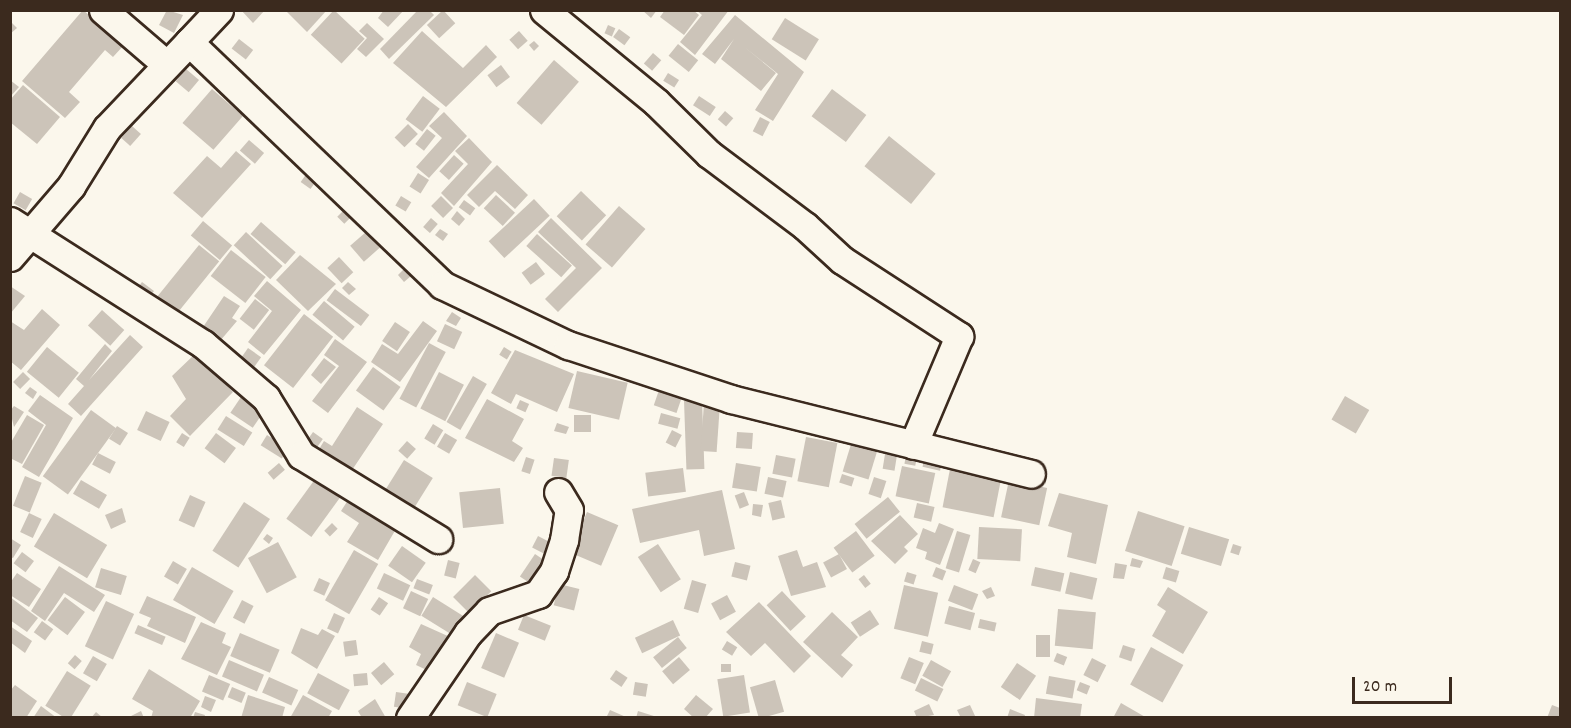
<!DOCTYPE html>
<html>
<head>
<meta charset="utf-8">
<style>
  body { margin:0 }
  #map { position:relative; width:1571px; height:728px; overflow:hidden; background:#fbf7ec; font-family:Dekko,sans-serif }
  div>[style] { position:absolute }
  .building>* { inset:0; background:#ccc4b9; transform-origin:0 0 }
  .roads { filter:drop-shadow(2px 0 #3b2a1e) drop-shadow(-2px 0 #3b2a1e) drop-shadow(0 2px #3b2a1e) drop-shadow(0 -2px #3b2a1e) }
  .street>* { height:27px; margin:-13.5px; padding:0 13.5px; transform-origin:13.5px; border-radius:13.5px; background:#fbf7ec }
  span { translate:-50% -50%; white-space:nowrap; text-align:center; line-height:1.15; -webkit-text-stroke:6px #fbf7ec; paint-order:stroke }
  .frame { position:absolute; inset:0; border:12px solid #3b2a1e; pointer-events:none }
  .scale { position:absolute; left:1352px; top:677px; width:100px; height:27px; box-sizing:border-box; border:3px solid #3b2a1e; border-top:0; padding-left:8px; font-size:18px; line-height:21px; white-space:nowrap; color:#3b2a1e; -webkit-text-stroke:4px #fbf7ec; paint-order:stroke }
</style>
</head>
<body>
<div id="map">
  <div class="building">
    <i style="clip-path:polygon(83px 10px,124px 45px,113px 57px,105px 50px,69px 92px,80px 102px,65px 118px,22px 81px)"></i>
    <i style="clip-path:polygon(167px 10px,183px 15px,174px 33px,159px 25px)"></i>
    <i style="clip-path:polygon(241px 10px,265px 10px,253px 23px)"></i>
    <i style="clip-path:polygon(285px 10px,327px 10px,307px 32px)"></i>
    <i style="left:334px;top:10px;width:42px;height:34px;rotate:43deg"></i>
    <i style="clip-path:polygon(384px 10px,404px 10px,388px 27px,378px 18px)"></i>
    <i style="clip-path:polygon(418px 10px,429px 10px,434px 15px,389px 59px,380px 49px)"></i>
    <i style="left:443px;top:10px;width:18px;height:22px;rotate:47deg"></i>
    <i style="clip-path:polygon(642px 10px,657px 10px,651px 18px)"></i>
    <i style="clip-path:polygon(665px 10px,693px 10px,699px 15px,684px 35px,660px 17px)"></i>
    <i style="clip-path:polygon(696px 10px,729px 10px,695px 55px,680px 42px,702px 15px)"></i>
    <i style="clip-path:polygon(735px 15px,804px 72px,773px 121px,755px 110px,778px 74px,742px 45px,776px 73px,761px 91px,721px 59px,734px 39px,715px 64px,702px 54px)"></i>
    <i style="left:785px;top:18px;width:40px;height:25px;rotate:32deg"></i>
    <i style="clip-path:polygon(10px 21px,17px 28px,10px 34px)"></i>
    <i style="clip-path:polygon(367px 23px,384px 39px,366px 57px,357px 49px,367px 38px,359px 31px)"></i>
    <i style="left:608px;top:25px;width:8px;height:9px;rotate:23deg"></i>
    <i style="left:619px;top:29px;width:14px;height:10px;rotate:36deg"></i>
    <i style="clip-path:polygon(422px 31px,463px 68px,486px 45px,497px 57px,446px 107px,393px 63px)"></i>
    <i style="left:519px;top:31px;width:13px;height:13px;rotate:48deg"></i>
    <i style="left:239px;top:39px;width:18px;height:12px;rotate:38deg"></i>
    <i style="clip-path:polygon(534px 41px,539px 46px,534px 51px,529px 45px)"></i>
    <i style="left:678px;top:44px;width:26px;height:15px;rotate:39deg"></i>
    <i style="left:653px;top:53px;width:11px;height:14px;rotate:41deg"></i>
    <i style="left:554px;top:60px;width:33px;height:57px;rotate:41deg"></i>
    <i style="left:501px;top:65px;width:15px;height:17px;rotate:53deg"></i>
    <i style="left:186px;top:69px;width:17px;height:16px;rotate:40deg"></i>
    <i style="left:668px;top:73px;width:13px;height:9px;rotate:32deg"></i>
    <i style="clip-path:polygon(10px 80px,19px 87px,10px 97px)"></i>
    <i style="clip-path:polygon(23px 85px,60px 117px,37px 144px,10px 122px,10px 100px)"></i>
    <i style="left:212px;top:89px;width:41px;height:45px;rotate:41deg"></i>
    <i style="left:832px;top:89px;width:43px;height:34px;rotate:37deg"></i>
    <i style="left:423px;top:96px;width:21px;height:29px;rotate:37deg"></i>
    <i style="left:699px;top:96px;width:20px;height:11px;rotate:33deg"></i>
    <i style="left:725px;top:111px;width:11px;height:11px;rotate:41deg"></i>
    <i style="clip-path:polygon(444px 112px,467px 136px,429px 178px,416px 167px,442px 138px,429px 126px)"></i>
    <i style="left:760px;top:117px;width:11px;height:16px;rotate:27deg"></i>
    <i style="left:408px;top:124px;width:14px;height:19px;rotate:45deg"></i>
    <i style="left:132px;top:126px;width:12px;height:16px;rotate:42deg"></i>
    <i style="left:427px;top:129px;width:11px;height:19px;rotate:38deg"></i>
    <i style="left:889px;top:136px;width:60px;height:39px;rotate:39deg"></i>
    <i style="clip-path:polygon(469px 138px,492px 162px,454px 206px,441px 193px,468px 164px,455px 151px)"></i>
    <i style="left:249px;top:140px;width:20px;height:14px;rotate:41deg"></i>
    <i style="clip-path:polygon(236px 151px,251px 164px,202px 218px,173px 193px,207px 156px,221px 168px)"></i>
    <i style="left:454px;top:155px;width:13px;height:22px;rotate:42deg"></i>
    <i style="clip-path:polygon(497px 165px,528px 195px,515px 209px,495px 191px,479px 207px,467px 195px)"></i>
    <i style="left:307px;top:173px;width:12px;height:11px;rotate:35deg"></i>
    <i style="left:418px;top:173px;width:13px;height:16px;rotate:32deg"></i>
    <i style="left:581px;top:191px;width:35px;height:35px;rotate:44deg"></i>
    <i style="left:20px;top:192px;width:14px;height:13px;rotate:30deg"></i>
    <i style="left:496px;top:195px;width:26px;height:18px;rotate:43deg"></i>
    <i style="left:401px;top:196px;width:12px;height:11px;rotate:31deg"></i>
    <i style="left:441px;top:196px;width:17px;height:14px;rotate:45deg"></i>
    <i style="left:534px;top:199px;width:23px;height:62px;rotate:47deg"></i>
    <i style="left:464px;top:200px;width:14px;height:9px;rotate:36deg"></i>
    <i style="left:619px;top:206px;width:35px;height:51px;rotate:41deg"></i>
    <i style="left:345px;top:209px;width:10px;height:11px;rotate:45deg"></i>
    <i style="clip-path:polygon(457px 211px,465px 219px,459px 226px,451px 219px)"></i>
    <i style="left:431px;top:218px;width:9px;height:12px;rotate:41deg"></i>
    <i style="clip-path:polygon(551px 218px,602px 268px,558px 312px,545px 299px,576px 268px,538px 232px)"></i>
    <i style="left:203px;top:221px;width:38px;height:19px;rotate:40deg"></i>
    <i style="left:261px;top:222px;width:46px;height:16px;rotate:41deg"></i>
    <i style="clip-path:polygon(440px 229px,448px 234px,443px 241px,435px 235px)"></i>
    <i style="left:246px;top:232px;width:50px;height:18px;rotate:43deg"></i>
    <i style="left:366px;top:232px;width:21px;height:21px;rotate:49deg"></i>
    <i style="left:537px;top:234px;width:47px;height:16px;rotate:42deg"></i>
    <i style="left:199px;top:245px;width:26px;height:70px;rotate:39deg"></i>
    <i style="left:231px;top:250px;width:44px;height:33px;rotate:38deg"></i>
    <i style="clip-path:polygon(300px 255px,336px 284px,308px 311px,276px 280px)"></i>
    <i style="left:339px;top:257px;width:21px;height:16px;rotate:47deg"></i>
    <i style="left:536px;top:262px;width:15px;height:18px;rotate:53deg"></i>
    <i style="clip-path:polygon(405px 268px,411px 276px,404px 282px,398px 275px)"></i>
    <i style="clip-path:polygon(267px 281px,301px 310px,264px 355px,248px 342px,272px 311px,254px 296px)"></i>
    <i style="left:142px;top:282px;width:15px;height:12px;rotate:37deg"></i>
    <i style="clip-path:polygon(348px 282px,356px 289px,349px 295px,342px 288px)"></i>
    <i style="clip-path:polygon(10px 286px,25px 296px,10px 314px)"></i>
    <i style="left:335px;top:289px;width:43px;height:14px;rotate:37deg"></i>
    <i style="clip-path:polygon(224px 296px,240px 306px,232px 318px,237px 321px,220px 341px,203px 327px)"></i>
    <i style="left:255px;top:299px;width:18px;height:25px;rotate:38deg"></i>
    <i style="left:324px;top:301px;width:40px;height:18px;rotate:40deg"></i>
    <i style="clip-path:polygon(42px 309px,60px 325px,21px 370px,10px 361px,10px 321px,24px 330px)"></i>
    <i style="left:102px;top:310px;width:30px;height:21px;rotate:42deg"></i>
    <i style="clip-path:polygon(452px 312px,461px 318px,456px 326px,446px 321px)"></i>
    <i style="left:304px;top:314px;width:37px;height:65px;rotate:38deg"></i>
    <i style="clip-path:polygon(423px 321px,437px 331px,400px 382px,371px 362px,382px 344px,398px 354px)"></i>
    <i style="left:395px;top:322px;width:18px;height:23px;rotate:34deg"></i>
    <i style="left:445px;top:324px;width:19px;height:19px;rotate:25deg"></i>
    <i style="clip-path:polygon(130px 335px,143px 347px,81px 416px,68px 404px,84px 386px,76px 379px,105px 344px,112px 351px,89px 380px)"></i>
    <i style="clip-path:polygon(335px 339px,367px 362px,328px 413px,312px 401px,339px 366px,324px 355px)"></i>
    <i style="left:429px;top:343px;width:19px;height:63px;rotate:28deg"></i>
    <i style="left:47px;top:347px;width:41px;height:32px;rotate:39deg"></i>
    <i style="left:504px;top:347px;width:9px;height:9px;rotate:32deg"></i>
    <i style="left:248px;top:348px;width:16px;height:13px;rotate:35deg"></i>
    <i style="clip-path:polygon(515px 350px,574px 374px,557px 412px,516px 394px,511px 404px,491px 393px)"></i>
    <i style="clip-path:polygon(196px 353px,233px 392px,190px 436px,170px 416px,186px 399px,172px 376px)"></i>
    <i style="clip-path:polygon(324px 358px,336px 367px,321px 384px,311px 375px)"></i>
    <i style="left:373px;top:367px;width:34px;height:29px;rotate:36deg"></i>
    <i style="left:577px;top:371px;width:52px;height:38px;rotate:13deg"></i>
    <i style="left:23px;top:372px;width:10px;height:14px;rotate:45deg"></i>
    <i style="left:439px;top:372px;width:28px;height:41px;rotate:27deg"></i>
    <i style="left:473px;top:376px;width:16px;height:53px;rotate:30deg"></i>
    <i style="clip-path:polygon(30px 387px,37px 392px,33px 399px,25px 393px)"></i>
    <i style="left:659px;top:390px;width:24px;height:16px;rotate:19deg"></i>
    <i style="clip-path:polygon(40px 395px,73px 418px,39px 477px,22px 467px,46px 425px,28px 411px)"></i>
    <i style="left:1345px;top:396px;width:28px;height:27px;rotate:30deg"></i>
    <i style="left:241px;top:397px;width:27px;height:19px;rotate:34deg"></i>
    <i style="clip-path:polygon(487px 399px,524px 419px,512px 441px,523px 448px,514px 462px,465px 438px)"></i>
    <i style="left:520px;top:400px;width:10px;height:9px;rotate:24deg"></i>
    <i style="left:702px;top:400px;width:69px;height:18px;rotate:88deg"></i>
    <i style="left:704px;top:403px;width:16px;height:48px;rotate:4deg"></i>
    <i style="clip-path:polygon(14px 406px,24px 412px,14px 427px,10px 411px)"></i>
    <i style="clip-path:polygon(357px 407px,383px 424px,346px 479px,313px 459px,324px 441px,332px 446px)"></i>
    <i style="left:91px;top:410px;width:31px;height:82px;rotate:36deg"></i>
    <i style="left:146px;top:411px;width:26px;height:21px;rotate:25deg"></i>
    <i style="left:661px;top:413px;width:20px;height:11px;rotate:15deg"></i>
    <i style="clip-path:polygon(27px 415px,44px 425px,22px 464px,10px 458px,10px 444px)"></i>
    <i style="left:574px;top:415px;width:17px;height:17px"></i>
    <i style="left:226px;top:416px;width:31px;height:16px;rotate:32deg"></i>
    <i style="clip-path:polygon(557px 423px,569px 427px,566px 434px,554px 431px)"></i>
    <i style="left:433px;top:424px;width:12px;height:17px;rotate:31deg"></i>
    <i style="left:117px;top:426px;width:13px;height:15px;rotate:32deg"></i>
    <i style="left:672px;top:430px;width:11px;height:14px;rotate:27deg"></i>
    <i style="left:313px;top:432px;width:12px;height:22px;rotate:35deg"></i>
    <i style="left:737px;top:432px;width:16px;height:16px;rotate:4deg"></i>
    <i style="left:182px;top:433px;width:9px;height:11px;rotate:32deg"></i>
    <i style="left:216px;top:433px;width:25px;height:19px;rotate:37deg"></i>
    <i style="left:445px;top:433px;width:14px;height:16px;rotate:30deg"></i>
    <i style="left:267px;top:435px;width:25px;height:12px;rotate:32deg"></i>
    <i style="left:806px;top:437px;width:32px;height:45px;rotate:11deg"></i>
    <i style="left:407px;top:441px;width:12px;height:13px;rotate:42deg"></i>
    <i style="left:852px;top:441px;width:27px;height:32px;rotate:17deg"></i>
    <i style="left:98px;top:453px;width:20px;height:13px;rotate:27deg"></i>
    <i style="left:885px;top:454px;width:12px;height:15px;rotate:9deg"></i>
    <i style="left:776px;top:455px;width:20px;height:19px;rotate:11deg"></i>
    <i style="left:906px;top:455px;width:11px;height:9px;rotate:10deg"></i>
    <i style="left:925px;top:456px;width:18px;height:11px;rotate:13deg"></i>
    <i style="left:526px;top:457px;width:9px;height:15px;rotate:18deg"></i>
    <i style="left:554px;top:458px;width:15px;height:18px;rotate:8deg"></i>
    <i style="left:404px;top:460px;width:34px;height:38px;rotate:32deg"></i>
    <i style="left:279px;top:463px;width:9px;height:15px;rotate:49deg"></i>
    <i style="left:736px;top:463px;width:25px;height:25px;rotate:9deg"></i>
    <i style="left:902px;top:466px;width:34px;height:31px;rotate:12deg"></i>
    <i style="left:683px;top:468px;width:24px;height:38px;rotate:83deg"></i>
    <i style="left:950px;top:469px;width:52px;height:39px;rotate:11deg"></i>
    <i style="left:321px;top:471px;width:31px;height:59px;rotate:36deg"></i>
    <i style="left:842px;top:474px;width:13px;height:9px;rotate:18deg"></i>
    <i style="left:25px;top:476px;width:18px;height:32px;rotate:22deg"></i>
    <i style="left:768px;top:477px;width:19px;height:17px;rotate:12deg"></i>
    <i style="left:874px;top:477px;width:13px;height:18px;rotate:18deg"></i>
    <i style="left:81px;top:480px;width:30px;height:16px;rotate:30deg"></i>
    <i style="left:1009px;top:480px;width:39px;height:38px;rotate:12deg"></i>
    <i style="left:500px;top:488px;width:36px;height:41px;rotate:84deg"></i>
    <i style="clip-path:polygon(722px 490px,735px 549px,704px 556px,699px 530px,640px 543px,632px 509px)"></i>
    <i style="left:744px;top:492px;width:14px;height:10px;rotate:69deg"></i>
    <i style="clip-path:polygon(1059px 493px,1108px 505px,1096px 564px,1067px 557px,1072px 533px,1048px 526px)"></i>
    <i style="clip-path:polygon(352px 494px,400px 522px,378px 560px,347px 542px,359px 523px,341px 511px)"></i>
    <i style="left:190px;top:495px;width:17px;height:28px;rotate:24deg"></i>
    <i style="left:888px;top:497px;width:19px;height:43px;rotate:51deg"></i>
    <i style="left:781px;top:500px;width:18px;height:13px;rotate:77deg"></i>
    <i style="left:244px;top:502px;width:31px;height:58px;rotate:33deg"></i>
    <i style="left:917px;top:503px;width:18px;height:15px;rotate:13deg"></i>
    <i style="clip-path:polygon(753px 504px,763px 505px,761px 517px,752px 515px)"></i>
    <i style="clip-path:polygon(122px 508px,126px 522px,111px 529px,105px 515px)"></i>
    <i style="left:1138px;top:511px;width:49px;height:42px;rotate:18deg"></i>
    <i style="left:587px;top:512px;width:34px;height:44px;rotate:23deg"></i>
    <i style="left:29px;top:513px;width:14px;height:21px;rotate:25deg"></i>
    <i style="left:54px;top:513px;width:62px;height:39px;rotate:31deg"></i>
    <i style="clip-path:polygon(900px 515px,918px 534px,904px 547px,908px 551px,895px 564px,871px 541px)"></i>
    <i style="left:332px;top:523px;width:8px;height:11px;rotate:45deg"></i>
    <i style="clip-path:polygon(939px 523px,954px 529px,940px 565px,925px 559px,927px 552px,916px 548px,923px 528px,935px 533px)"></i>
    <i style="left:979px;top:527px;width:43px;height:32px;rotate:3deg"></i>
    <i style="left:1189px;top:527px;width:42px;height:28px;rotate:17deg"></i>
    <i style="left:856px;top:531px;width:31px;height:28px;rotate:53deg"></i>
    <i style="left:957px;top:531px;width:14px;height:39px;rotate:17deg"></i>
    <i style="clip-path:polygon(267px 534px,273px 538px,269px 544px,263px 539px)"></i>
    <i style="left:538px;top:536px;width:18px;height:13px;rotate:27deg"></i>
    <i style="clip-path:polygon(10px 538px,21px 545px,13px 558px,10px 557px)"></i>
    <i style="left:278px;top:542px;width:40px;height:34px;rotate:62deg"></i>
    <i style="left:658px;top:544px;width:42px;height:24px;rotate:57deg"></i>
    <i style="left:1233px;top:544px;width:9px;height:9px;rotate:18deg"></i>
    <i style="left:402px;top:546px;width:29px;height:24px;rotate:35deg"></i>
    <i style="left:354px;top:550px;width:28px;height:58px;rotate:30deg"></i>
    <i style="clip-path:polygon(797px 550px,803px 567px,817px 562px,826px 587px,791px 596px,778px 556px)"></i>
    <i style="left:22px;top:552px;width:15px;height:14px;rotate:37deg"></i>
    <i style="left:535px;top:554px;width:14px;height:27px;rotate:34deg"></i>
    <i style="left:839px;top:554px;width:17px;height:18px;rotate:62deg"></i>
    <i style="clip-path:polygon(1132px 558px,1143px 561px,1140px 568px,1130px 566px)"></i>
    <i style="left:973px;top:559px;width:8px;height:12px;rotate:23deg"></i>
    <i style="left:448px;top:560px;width:12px;height:16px;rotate:14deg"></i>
    <i style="left:173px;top:561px;width:16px;height:18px;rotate:30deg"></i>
    <i style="left:735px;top:562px;width:16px;height:15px;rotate:14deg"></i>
    <i style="clip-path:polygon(1115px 563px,1127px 565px,1124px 579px,1113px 578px)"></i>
    <i style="clip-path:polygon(59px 566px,105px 595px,94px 612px,64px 593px,45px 621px,31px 611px)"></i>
    <i style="left:192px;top:567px;width:48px;height:38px;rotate:30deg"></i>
    <i style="left:936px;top:567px;width:11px;height:10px;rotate:22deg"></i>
    <i style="left:1035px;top:567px;width:30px;height:19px;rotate:12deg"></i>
    <i style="left:1166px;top:567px;width:14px;height:12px;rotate:17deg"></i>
    <i style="left:101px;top:568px;width:27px;height:20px;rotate:17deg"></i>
    <i style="left:907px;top:572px;width:10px;height:10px;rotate:17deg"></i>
    <i style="left:1070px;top:572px;width:28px;height:22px;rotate:13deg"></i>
    <i style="clip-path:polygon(17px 573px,41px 589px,29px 607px,10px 595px,10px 583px)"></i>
    <i style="left:384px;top:573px;width:29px;height:17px;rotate:25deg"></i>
    <i style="left:475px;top:575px;width:23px;height:31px;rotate:45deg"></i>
    <i style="left:864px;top:575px;width:11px;height:7px;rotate:52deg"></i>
    <i style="left:319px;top:578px;width:12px;height:14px;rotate:24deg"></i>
    <i style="left:417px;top:579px;width:17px;height:10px;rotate:21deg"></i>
    <i style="left:692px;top:580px;width:15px;height:30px;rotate:16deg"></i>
    <i style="left:559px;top:584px;width:21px;height:22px;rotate:14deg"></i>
    <i style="left:904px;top:585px;width:35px;height:45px;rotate:13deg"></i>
    <i style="left:954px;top:585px;width:26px;height:17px;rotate:21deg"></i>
    <i style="clip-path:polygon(991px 587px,995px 596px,987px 599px,982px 591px)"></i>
    <i style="clip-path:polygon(1168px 587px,1208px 612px,1183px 654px,1152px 636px,1166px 611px,1157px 605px)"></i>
    <i style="left:411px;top:591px;width:19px;height:19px;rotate:25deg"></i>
    <i style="left:782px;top:591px;width:35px;height:21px;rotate:47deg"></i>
    <i style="left:727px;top:595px;width:19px;height:18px;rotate:62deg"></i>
    <i style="clip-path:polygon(147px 596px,196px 617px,185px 643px,147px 626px,151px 618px,139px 613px)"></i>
    <i style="clip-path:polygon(10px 597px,38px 618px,27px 632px,10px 620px)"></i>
    <i style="left:65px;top:597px;width:25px;height:29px;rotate:37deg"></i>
    <i style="left:379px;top:597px;width:11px;height:15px;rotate:34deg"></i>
    <i style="left:433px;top:597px;width:38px;height:22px;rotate:32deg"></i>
    <i style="left:242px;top:600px;width:13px;height:20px;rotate:27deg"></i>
    <i style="left:106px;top:601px;width:31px;height:50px;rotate:25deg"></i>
    <i style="clip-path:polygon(759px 602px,811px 656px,794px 673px,765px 643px,751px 656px,726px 632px)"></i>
    <i style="left:949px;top:606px;width:27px;height:18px;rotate:15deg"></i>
    <i style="left:1058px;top:609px;width:38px;height:37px;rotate:5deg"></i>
    <i style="left:870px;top:610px;width:17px;height:23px;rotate:57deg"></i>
    <i style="clip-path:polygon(832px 612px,858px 637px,841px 655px,853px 665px,842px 678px,803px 642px)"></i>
    <i style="left:334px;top:613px;width:12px;height:17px;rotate:24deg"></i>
    <i style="left:524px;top:615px;width:29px;height:16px;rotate:22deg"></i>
    <i style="left:980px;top:619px;width:17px;height:9px;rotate:13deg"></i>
    <i style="left:673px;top:620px;width:17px;height:42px;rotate:65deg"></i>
    <i style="left:42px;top:621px;width:14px;height:14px;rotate:36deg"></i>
    <i style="clip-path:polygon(201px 622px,226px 633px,222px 643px,231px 647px,217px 675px,181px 659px)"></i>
    <i style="clip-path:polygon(421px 624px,450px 637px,433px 673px,416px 665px,421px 654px,409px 647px)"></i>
    <i style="left:138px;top:625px;width:30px;height:9px;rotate:23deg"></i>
    <i style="clip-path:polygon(10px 626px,32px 641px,25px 653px,10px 642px)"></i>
    <i style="clip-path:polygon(301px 628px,318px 635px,322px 629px,335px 636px,317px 669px,291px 653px)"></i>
    <i style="left:240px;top:633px;width:43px;height:25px;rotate:23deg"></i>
    <i style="left:496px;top:633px;width:25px;height:38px;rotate:23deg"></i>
    <i style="left:1036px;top:635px;width:14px;height:22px"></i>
    <i style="left:678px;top:637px;width:14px;height:32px;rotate:51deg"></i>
    <i style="left:356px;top:640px;width:15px;height:13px;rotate:82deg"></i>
    <i style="left:727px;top:641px;width:12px;height:10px;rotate:31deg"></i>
    <i style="left:922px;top:641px;width:12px;height:11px;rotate:14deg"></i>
    <i style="left:1123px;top:645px;width:13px;height:13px;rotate:18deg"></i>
    <i style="left:1151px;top:647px;width:37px;height:43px;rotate:29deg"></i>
    <i style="left:1057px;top:653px;width:11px;height:9px;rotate:22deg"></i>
    <i style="left:75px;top:655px;width:9px;height:11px;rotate:41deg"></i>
    <i style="left:93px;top:656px;width:16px;height:20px;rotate:30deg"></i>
    <i style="left:679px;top:657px;width:17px;height:22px;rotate:50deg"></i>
    <i style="left:909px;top:657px;width:16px;height:23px;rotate:22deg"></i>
    <i style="left:1092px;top:658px;width:16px;height:19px;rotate:27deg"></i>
    <i style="left:229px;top:660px;width:38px;height:18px;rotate:23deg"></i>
    <i style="left:931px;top:660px;width:23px;height:18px;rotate:29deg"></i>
    <i style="left:384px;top:662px;width:16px;height:17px;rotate:50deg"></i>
    <i style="left:1017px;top:663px;width:23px;height:29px;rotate:34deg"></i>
    <i style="left:721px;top:664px;width:10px;height:8px"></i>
    <i style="clip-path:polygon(149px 669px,200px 701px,190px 718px,151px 718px,153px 711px,132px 699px)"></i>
    <i style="left:616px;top:670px;width:14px;height:11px;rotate:34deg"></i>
    <i style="left:67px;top:671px;width:28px;height:41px;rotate:32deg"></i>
    <i style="left:318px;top:673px;width:36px;height:23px;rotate:28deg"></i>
    <i style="left:367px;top:673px;width:12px;height:14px;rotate:85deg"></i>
    <i style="left:209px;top:675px;width:23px;height:18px;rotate:23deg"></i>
    <i style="left:744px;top:675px;width:38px;height:27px;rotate:81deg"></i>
    <i style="left:1049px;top:676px;width:27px;height:18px;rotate:10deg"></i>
    <i style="left:269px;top:677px;width:32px;height:17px;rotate:24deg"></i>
    <i style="left:921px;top:678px;width:25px;height:14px;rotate:26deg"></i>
    <i style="left:775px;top:680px;width:33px;height:26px;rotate:74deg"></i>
    <i style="left:467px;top:682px;width:32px;height:25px;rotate:22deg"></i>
    <i style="left:635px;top:682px;width:13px;height:13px;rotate:9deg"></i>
    <i style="left:1080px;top:682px;width:11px;height:9px;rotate:22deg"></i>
    <i style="clip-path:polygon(15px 685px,37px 701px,26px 718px,10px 718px,10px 691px)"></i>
    <i style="left:232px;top:687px;width:15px;height:11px;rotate:23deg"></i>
    <i style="left:396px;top:692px;width:14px;height:15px;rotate:8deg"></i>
    <i style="clip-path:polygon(248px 695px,285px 707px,282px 718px,241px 718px)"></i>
    <i style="clip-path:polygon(303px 695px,332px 711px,328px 718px,290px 718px)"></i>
    <i style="clip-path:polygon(696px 695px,713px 709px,705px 718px,694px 718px,684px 709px)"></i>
    <i style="clip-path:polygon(205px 696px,216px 700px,211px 712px,201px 707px)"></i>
    <i style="clip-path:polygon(1036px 698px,1082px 704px,1080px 718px,1034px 718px)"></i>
    <i style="clip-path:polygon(375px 699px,386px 718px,362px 718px,358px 711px)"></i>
    <i style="clip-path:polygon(1121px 703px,1147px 718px,1113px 718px)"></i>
    <i style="clip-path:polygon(929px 704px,934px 715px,917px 718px,914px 711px)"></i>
    <i style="clip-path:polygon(970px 705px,976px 718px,961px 718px,957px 710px)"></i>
    <i style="clip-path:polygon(1552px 705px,1560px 708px,1560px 718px,1547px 718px)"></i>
    <i style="clip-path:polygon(41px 706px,57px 718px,33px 718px)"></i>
    <i style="clip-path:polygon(1010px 709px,1025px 715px,1024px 718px,1007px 718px)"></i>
    <i style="clip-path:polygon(610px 710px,626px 717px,626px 718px,606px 718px)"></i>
    <i style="clip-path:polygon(141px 711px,144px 718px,131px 718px,131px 716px)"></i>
    <i style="clip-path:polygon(638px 711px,657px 717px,657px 718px,636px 718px)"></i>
    <i style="clip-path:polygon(96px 712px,103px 718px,91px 718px)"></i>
    <i style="clip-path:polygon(195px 712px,205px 715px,204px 718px,193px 718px)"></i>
  </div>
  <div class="roads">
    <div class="street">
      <i style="left:103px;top:10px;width:84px;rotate:40.7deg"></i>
      <i style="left:219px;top:10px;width:44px;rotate:133.2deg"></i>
      <i style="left:189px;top:42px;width:351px;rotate:43.8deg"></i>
      <i style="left:442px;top:285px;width:140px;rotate:25.5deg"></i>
      <i style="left:568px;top:345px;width:172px;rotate:18.3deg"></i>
      <i style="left:731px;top:399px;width:309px;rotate:14deg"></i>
      <i style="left:544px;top:10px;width:145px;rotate:39.4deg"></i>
      <i style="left:656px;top:102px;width:74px;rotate:44.5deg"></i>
      <i style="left:709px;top:154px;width:120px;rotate:36.9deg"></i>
      <i style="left:805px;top:226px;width:50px;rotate:42.6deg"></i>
      <i style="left:842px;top:260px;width:140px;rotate:33deg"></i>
      <i style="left:959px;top:336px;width:118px;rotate:112.9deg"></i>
      <i style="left:10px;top:221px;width:229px;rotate:32.5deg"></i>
      <i style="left:203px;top:344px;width:83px;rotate:40.6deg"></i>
      <i style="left:266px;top:398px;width:67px;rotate:58.4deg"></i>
      <i style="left:301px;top:455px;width:161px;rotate:31.5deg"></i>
      <i style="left:10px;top:257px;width:94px;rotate:-49.3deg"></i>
      <i style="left:71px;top:186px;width:68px;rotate:-58.2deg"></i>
      <i style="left:107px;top:128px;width:119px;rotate:-46.4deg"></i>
      <i style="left:410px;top:718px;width:103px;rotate:-55.7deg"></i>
      <i style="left:468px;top:633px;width:30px;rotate:-46deg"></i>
      <i style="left:489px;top:611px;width:52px;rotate:-19.1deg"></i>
      <i style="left:538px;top:594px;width:28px;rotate:-55deg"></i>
      <i style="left:554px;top:571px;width:33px;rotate:-72deg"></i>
      <i style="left:564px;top:540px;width:30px;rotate:-81deg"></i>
      <i style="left:569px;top:510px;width:21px;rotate:-121deg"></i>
    </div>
  </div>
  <div class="frame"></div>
  <div class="scale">20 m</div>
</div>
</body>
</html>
